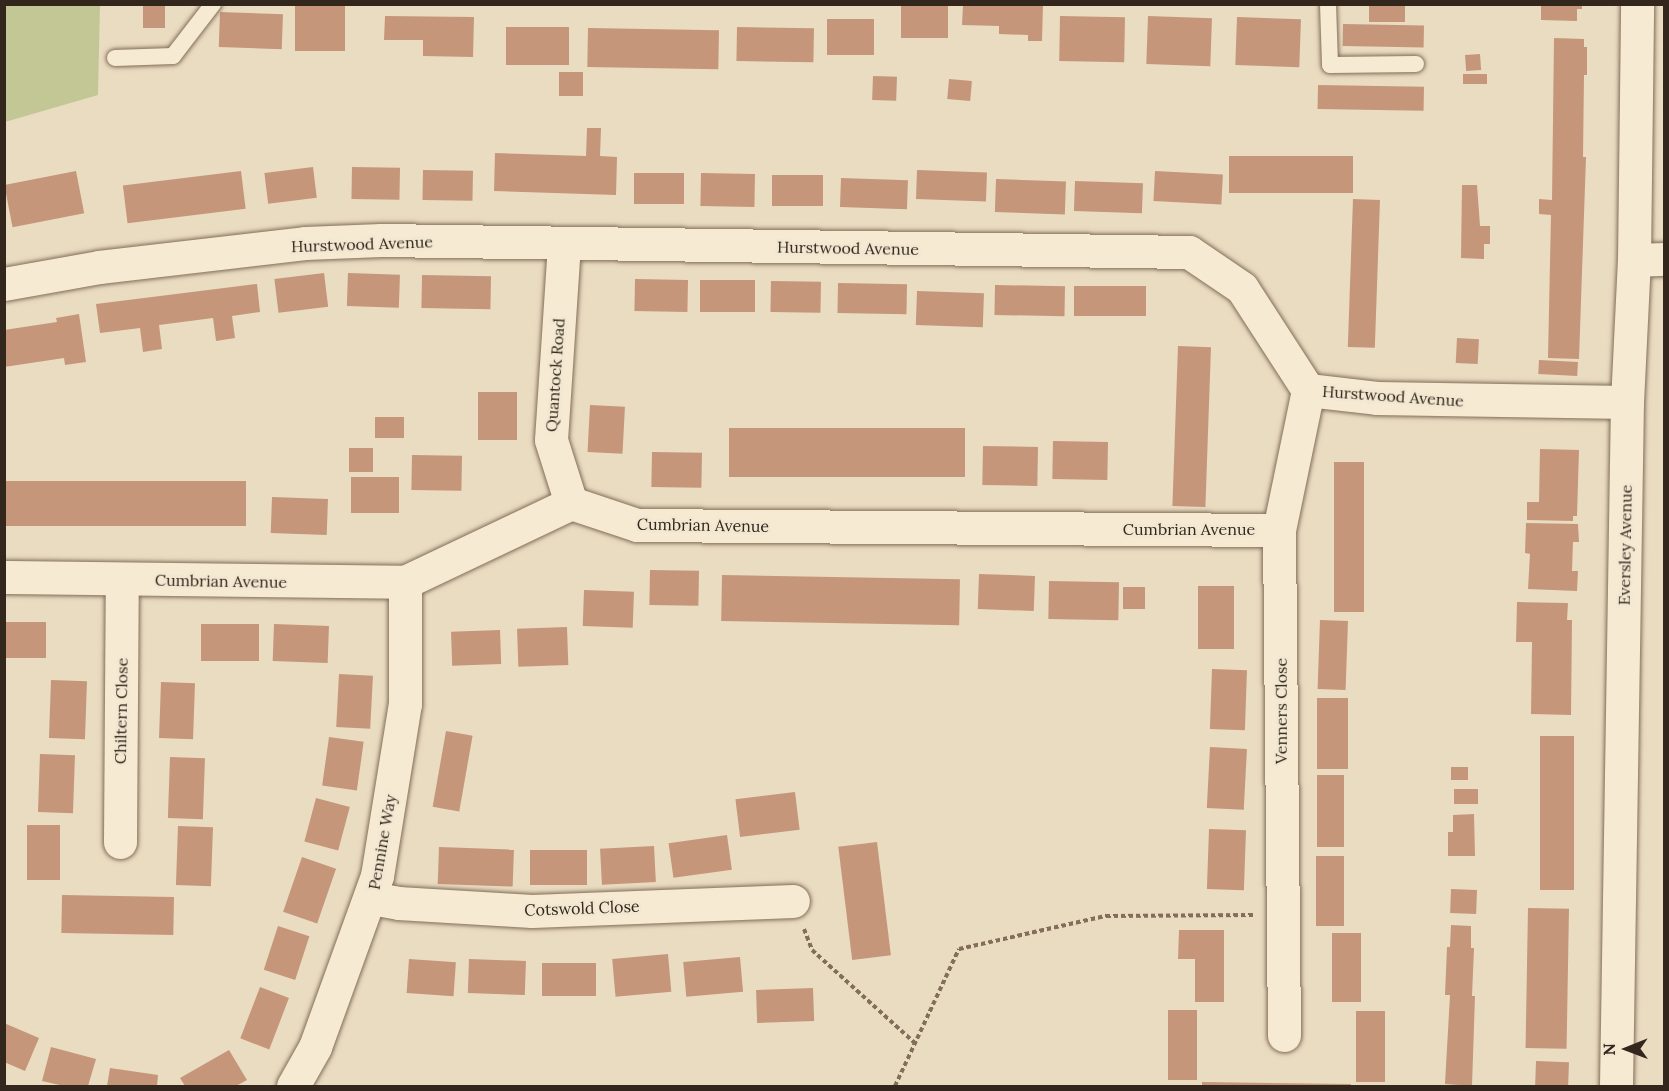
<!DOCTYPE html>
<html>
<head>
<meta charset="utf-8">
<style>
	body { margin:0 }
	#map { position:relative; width:1669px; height:1091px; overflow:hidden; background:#eadcc1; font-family:Lora,serif }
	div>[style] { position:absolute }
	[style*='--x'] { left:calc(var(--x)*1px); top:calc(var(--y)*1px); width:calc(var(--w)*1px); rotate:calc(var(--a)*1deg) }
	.green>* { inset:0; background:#c3c796 }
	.building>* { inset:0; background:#c5967a; transform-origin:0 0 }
	.path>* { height:4px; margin-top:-2px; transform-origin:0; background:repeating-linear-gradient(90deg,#826e5a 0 4.5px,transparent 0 7.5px) }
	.roads { filter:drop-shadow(0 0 2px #826e5a) drop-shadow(0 0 2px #826e5a) }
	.service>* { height:16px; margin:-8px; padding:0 8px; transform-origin:8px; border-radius:8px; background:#f6ead3 }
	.minor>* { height:33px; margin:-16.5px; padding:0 16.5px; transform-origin:16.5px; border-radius:16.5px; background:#f6ead3 }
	span { translate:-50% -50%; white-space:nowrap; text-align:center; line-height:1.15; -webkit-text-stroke:5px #f2e7d0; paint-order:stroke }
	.street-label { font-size:16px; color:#33271d }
	.frame { position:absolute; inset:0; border:6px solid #33271d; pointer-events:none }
	.north { position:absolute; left:1597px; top:1019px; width:60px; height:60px; -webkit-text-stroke:4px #f2e7d0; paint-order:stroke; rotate:269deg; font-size:16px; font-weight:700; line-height:24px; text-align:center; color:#33271d }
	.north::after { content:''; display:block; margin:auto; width:21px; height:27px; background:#33271d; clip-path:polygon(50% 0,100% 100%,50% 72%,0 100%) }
</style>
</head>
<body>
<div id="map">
	<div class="green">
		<i style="clip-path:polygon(5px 4px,100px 5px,98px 95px,5px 122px)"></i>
	</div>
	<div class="building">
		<i style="left:143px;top:4px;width:22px;height:24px"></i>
		<i style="left:295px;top:4px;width:50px;height:47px"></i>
		<i style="left:901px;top:4px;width:47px;height:34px"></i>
		<i style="left:1369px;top:4px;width:36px;height:18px"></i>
		<i style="clip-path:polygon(1541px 4px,1582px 4px,1582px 9px,1577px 9px,1577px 21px,1541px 20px)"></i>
		<i style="clip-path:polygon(963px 5px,1043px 5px,1042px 41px,1028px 41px,1028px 35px,999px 34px,999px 26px,962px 25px)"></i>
		<i style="left:220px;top:12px;width:63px;height:35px;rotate:2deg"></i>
		<i style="clip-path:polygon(385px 16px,474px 17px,473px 57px,423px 56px,423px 40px,384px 40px)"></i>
		<i style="left:1060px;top:16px;width:65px;height:45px;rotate:1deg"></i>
		<i style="left:1148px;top:16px;width:64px;height:48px;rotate:2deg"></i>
		<i style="left:1237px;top:17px;width:64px;height:48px;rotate:2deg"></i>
		<i style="left:827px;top:19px;width:47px;height:36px"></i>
		<i style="left:1343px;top:24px;width:81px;height:22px;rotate:1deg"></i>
		<i style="left:506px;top:27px;width:63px;height:38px"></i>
		<i style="left:737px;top:27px;width:77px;height:34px;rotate:1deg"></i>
		<i style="left:588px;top:28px;width:131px;height:39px;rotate:1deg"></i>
		<i style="clip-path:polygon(1554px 38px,1584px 39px,1584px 47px,1587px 47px,1587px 75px,1584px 75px,1583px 157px,1586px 157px,1579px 359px,1548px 358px,1551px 215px,1539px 214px,1539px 199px,1552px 200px)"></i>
		<i style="left:1480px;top:54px;width:16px;height:15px;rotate:86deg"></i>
		<i style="left:559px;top:72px;width:24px;height:24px"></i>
		<i style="left:1463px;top:74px;width:24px;height:10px"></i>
		<i style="left:873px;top:76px;width:24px;height:24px;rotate:2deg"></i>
		<i style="left:949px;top:79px;width:23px;height:20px;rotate:5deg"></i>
		<i style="left:1318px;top:85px;width:106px;height:24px;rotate:1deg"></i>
		<i style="clip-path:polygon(587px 128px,601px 128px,600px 156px,617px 157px,616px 195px,494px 191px,495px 153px,586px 156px)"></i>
		<i style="left:1229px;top:156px;width:124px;height:37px"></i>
		<i style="left:313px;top:167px;width:31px;height:49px;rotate:83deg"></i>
		<i style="left:352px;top:167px;width:48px;height:32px;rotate:1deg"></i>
		<i style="left:423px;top:170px;width:50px;height:30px;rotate:1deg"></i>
		<i style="left:917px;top:170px;width:70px;height:29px;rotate:2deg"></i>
		<i style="left:76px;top:171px;width:43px;height:73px;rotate:79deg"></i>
		<i style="left:241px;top:171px;width:38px;height:119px;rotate:83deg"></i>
		<i style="left:1155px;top:171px;width:68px;height:30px;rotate:3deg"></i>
		<i style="left:634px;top:173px;width:50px;height:31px"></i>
		<i style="left:701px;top:173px;width:54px;height:33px;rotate:1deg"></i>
		<i style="left:772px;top:175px;width:51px;height:31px"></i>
		<i style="left:841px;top:178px;width:67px;height:29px;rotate:2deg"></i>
		<i style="left:996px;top:179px;width:70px;height:33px;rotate:2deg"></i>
		<i style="left:1075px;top:181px;width:68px;height:30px;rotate:2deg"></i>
		<i style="clip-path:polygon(1462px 185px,1477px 185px,1480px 226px,1490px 226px,1490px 244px,1484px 244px,1484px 259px,1461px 258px)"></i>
		<i style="left:1353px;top:199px;width:27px;height:148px;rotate:2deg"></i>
		<i style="left:324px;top:273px;width:34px;height:50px;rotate:83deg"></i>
		<i style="left:348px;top:273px;width:52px;height:33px;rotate:2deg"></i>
		<i style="left:422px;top:275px;width:69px;height:33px;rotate:1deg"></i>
		<i style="left:635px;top:279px;width:53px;height:32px;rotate:1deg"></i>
		<i style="left:700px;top:280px;width:55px;height:32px"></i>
		<i style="left:771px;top:281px;width:50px;height:31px;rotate:1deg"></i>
		<i style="left:838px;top:283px;width:69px;height:30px;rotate:1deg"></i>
		<i style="clip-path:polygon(257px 284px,260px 312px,232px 316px,235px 338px,216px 341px,213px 318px,159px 325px,162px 349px,143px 352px,140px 328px,100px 333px,96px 304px)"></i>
		<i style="left:995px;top:285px;width:70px;height:30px;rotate:1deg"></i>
		<i style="left:1074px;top:286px;width:72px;height:30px"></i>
		<i style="left:917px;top:291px;width:67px;height:34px;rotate:2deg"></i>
		<i style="clip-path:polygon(79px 314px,86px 362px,65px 365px,64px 358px,4px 367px,4px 330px,57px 322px,56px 318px)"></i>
		<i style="left:1457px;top:338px;width:22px;height:25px;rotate:3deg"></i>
		<i style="left:1178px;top:346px;width:33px;height:160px;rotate:2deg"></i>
		<i style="left:1539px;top:360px;width:39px;height:14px;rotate:3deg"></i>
		<i style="left:478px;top:392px;width:39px;height:48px"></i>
		<i style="left:590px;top:405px;width:35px;height:47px;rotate:3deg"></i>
		<i style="left:375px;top:417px;width:29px;height:21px"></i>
		<i style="left:729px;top:428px;width:236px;height:49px"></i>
		<i style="left:1053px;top:441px;width:55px;height:38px;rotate:1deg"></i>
		<i style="left:983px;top:446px;width:55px;height:39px;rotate:1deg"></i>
		<i style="left:349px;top:448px;width:24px;height:24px"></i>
		<i style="clip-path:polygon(1540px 449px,1579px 450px,1577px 516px,1573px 516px,1573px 521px,1527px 520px,1527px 502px,1539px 502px)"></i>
		<i style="left:652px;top:452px;width:50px;height:35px;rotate:1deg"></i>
		<i style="left:412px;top:455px;width:50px;height:35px;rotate:1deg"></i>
		<i style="left:1334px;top:462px;width:30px;height:150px"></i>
		<i style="left:351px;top:477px;width:48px;height:36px"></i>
		<i style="left:4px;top:481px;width:242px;height:45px"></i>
		<i style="left:272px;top:497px;width:56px;height:36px;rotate:2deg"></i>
		<i style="clip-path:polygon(1526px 523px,1578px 524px,1579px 542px,1573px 542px,1572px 571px,1578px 571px,1577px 591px,1528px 589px,1530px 554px,1525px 553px)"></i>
		<i style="left:650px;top:570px;width:49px;height:35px;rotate:1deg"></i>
		<i style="left:979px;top:574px;width:56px;height:35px;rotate:2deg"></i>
		<i style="left:722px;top:575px;width:238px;height:46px;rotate:1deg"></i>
		<i style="left:1049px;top:581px;width:70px;height:38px;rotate:1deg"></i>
		<i style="left:1198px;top:586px;width:36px;height:63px"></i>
		<i style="left:1123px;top:587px;width:22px;height:22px"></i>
		<i style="left:584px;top:590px;width:50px;height:36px;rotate:2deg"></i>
		<i style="clip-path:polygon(1517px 602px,1568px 603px,1567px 620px,1572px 620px,1571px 715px,1531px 714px,1532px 642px,1516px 642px)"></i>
		<i style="left:1320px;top:620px;width:28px;height:69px;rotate:2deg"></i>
		<i style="left:4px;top:622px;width:42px;height:36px"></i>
		<i style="left:201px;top:624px;width:58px;height:37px"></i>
		<i style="left:274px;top:624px;width:55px;height:37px;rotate:2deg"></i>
		<i style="left:567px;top:627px;width:38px;height:50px;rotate:88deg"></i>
		<i style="left:500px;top:630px;width:34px;height:49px;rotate:88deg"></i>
		<i style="left:1212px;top:669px;width:35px;height:60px;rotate:2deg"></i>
		<i style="left:339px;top:674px;width:34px;height:53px;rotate:3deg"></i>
		<i style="left:51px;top:680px;width:36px;height:58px;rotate:2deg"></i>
		<i style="left:161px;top:682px;width:34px;height:56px;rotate:2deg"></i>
		<i style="left:1317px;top:698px;width:31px;height:71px"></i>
		<i style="left:446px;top:731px;width:27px;height:77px;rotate:10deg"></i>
		<i style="left:1540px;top:736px;width:34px;height:154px"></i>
		<i style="left:329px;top:737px;width:35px;height:49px;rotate:8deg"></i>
		<i style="left:1210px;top:747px;width:37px;height:61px;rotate:3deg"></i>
		<i style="left:40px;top:754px;width:35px;height:58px;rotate:2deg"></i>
		<i style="left:170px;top:757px;width:35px;height:61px;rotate:2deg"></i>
		<i style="left:1451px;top:767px;width:17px;height:13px"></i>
		<i style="left:1317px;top:775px;width:27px;height:72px"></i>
		<i style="left:1478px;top:789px;width:15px;height:24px;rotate:90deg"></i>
		<i style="left:795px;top:792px;width:38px;height:60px;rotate:83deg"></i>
		<i style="left:316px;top:798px;width:35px;height:45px;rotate:15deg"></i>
		<i style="clip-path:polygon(1474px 814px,1475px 856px,1448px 856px,1448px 832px,1453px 832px,1453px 815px)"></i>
		<i style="left:27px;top:825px;width:33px;height:55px"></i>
		<i style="left:178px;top:826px;width:35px;height:59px;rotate:2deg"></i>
		<i style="left:1209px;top:829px;width:37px;height:60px;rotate:2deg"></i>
		<i style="left:727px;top:835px;width:35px;height:59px;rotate:82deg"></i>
		<i style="left:877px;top:842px;width:114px;height:39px;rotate:83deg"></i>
		<i style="left:654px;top:846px;width:36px;height:54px;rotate:87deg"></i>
		<i style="left:439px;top:847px;width:75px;height:37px;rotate:2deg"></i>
		<i style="left:530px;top:850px;width:57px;height:35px"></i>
		<i style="left:1316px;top:856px;width:28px;height:70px"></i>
		<i style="left:302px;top:857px;width:36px;height:58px;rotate:19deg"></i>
		<i style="left:1451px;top:889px;width:26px;height:24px;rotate:2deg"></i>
		<i style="left:62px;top:895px;width:112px;height:38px;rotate:1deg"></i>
		<i style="left:1528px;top:908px;width:41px;height:140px;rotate:1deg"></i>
		<i style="clip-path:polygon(1451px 925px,1471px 926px,1471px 948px,1474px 948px,1472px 996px,1475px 996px,1472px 1086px,1445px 1084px,1450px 995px,1445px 995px,1447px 947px,1450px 947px)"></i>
		<i style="left:278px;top:926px;width:33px;height:46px;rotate:18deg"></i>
		<i style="clip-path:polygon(1179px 930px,1224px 930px,1224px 1002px,1195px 1002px,1195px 959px,1178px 959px)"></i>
		<i style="left:1332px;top:933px;width:29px;height:69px"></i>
		<i style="left:668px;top:954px;width:38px;height:56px;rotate:85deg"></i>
		<i style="left:740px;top:957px;width:35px;height:57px;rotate:85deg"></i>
		<i style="left:409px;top:959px;width:47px;height:34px;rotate:4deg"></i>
		<i style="left:469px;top:959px;width:57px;height:34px;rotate:2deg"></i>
		<i style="left:596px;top:963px;width:33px;height:54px;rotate:90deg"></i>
		<i style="left:260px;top:987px;width:31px;height:55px;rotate:21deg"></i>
		<i style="left:813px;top:988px;width:33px;height:57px;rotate:88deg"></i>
		<i style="left:1168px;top:1010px;width:29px;height:70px"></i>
		<i style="left:1356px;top:1011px;width:29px;height:71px"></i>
		<i style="clip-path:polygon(4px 1023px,39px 1038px,25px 1071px,4px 1062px)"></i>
		<i style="clip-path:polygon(51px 1047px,96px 1059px,88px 1086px,64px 1086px,42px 1081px)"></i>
		<i style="clip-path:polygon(229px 1050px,247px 1080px,236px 1086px,185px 1086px,180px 1078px)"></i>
		<i style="left:1536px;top:1061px;width:33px;height:25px;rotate:2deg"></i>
		<i style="clip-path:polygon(110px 1068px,158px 1075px,157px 1086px,107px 1086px)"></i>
		<i style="clip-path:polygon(1202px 1082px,1351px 1084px,1351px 1086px,1202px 1086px)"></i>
	</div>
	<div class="path">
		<i style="--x:804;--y:929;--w:22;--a:69"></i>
		<i style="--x:812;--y:950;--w:139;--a:42.1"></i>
		<i style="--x:895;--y:1086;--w:151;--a:-65"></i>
		<i style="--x:959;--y:949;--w:151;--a:-12.7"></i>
		<i style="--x:1106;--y:916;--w:147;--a:-0.4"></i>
	</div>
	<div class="roads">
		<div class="service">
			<i style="--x:1328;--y:4;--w:61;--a:88.1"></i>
			<i style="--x:1330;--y:65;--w:86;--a:-0.7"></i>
			<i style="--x:115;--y:58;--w:58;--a:-2"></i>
			<i style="--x:173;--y:56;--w:66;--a:-52.4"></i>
		</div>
		<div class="minor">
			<i style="--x:564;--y:244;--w:196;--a:93.8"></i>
			<i style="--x:551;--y:440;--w:66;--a:72.4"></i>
			<i style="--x:1634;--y:260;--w:30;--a:-2"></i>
			<i style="--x:4;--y:284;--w:97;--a:-10.1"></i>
			<i style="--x:99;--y:267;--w:207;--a:-6.6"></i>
			<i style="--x:305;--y:243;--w:76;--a:-2.3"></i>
			<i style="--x:381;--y:240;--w:808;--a:0.85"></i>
			<i style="--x:1189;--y:252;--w:64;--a:34.2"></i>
			<i style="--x:1242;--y:288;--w:121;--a:57.1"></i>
			<i style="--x:1308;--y:390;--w:69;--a:6.6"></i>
			<i style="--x:1377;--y:398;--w:250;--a:0.9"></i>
			<i style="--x:4;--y:577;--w:401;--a:0.7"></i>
			<i style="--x:405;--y:582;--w:184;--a:-25.4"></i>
			<i style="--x:571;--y:503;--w:70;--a:18.4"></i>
			<i style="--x:637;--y:525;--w:642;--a:0.45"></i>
			<i style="--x:120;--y:842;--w:263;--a:-89.6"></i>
			<i style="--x:371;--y:898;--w:27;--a:10"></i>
			<i style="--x:398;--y:903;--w:134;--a:3.4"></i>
			<i style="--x:532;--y:911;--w:261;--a:-2.2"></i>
			<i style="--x:1284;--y:1035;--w:505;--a:-90.57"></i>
			<i style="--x:1279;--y:530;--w:143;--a:-78.3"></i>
			<i style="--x:293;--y:1086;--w:45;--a:-60.6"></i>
			<i style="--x:315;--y:1047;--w:182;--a:-70.1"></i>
			<i style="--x:377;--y:876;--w:174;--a:-80.8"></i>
			<i style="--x:405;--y:704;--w:122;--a:-90"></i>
			<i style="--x:1616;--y:1086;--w:684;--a:-89.08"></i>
			<i style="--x:1627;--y:402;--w:142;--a:-87.2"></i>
			<i style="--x:1634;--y:260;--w:256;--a:-89.3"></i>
		</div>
	</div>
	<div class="street-label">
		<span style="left:362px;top:244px;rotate:-2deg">Hurstwood Avenue</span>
		<span style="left:848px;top:248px;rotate:1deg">Hurstwood Avenue</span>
		<span style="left:555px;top:375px;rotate:-86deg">Quantock Road</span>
		<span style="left:1393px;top:396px;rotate:4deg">Hurstwood Avenue</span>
		<span style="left:703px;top:525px;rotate:1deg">Cumbrian Avenue</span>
		<span style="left:1189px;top:529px">Cumbrian Avenue</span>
		<span style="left:1625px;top:545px;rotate:-89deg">Eversley Avenue</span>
		<span style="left:221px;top:581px;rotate:1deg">Cumbrian Avenue</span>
		<span style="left:121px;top:711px;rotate:-89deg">Chiltern Close</span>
		<span style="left:1281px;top:711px;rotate:-90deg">Venners Close</span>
		<span style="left:382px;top:842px;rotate:-80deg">Pennine Way</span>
		<span style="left:582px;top:908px;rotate:-2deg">Cotswold Close</span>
	</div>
	<div class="frame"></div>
	<div class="north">N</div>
</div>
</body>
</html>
